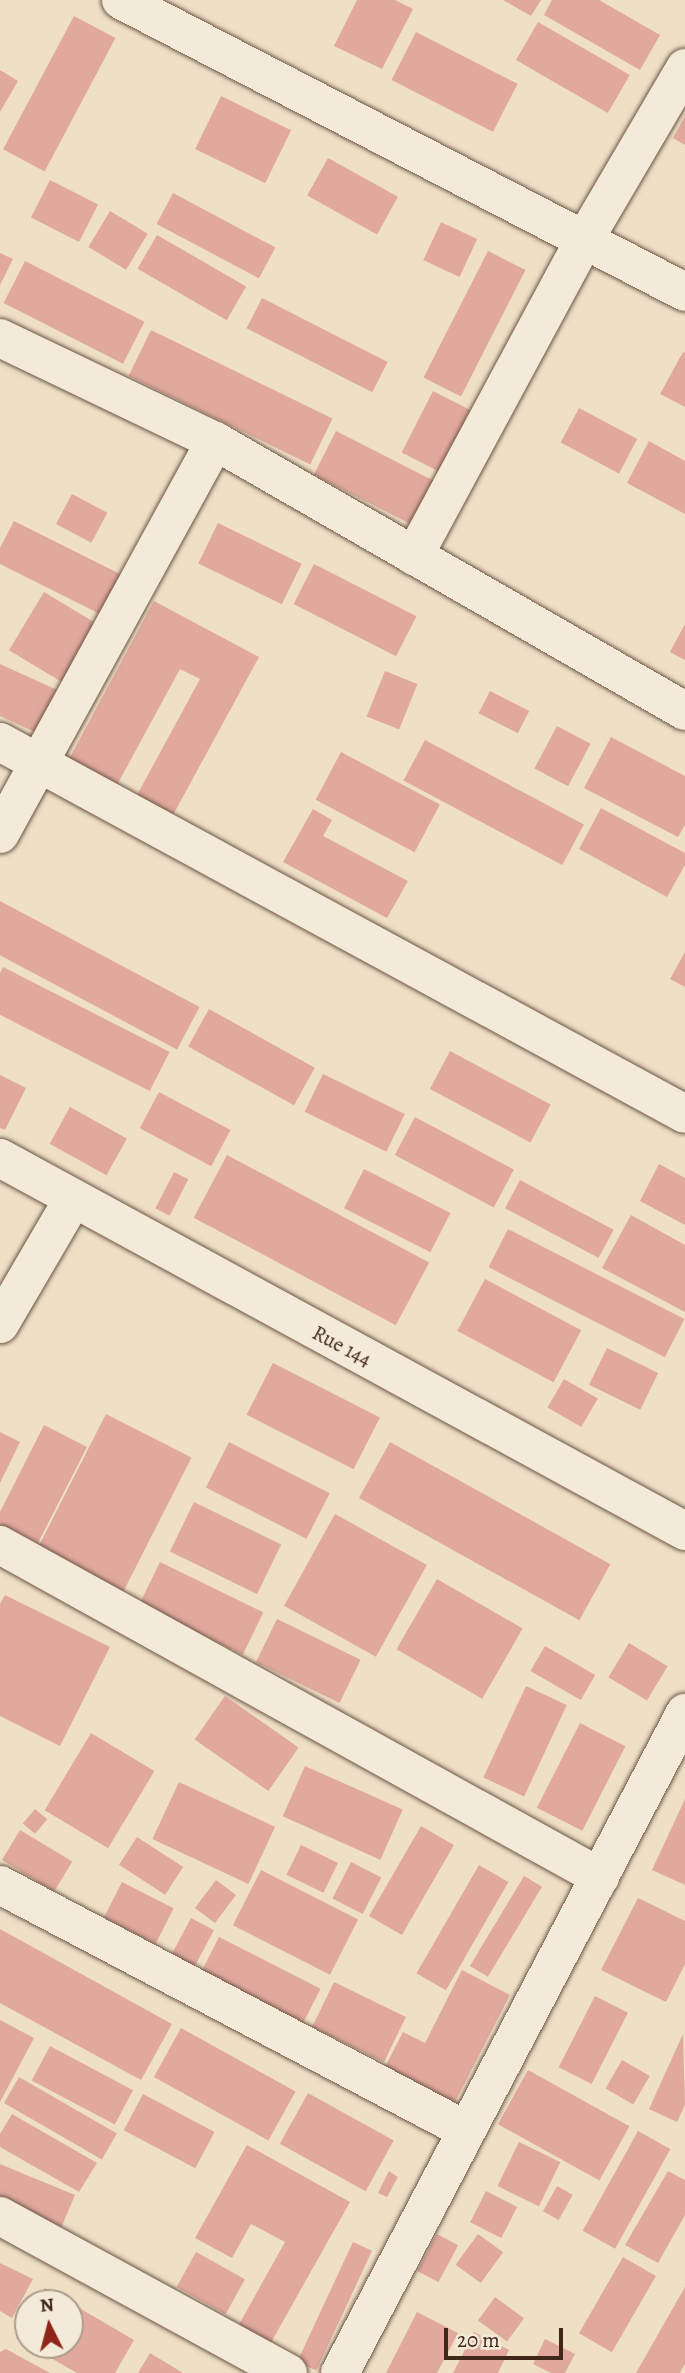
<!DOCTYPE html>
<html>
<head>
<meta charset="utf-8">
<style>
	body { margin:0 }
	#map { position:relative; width:685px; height:2373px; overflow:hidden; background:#eedfc5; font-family:Alegreya,serif }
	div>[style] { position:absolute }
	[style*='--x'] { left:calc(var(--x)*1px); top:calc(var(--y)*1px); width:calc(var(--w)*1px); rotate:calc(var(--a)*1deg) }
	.building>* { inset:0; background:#e1a99d; transform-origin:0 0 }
	.roads { filter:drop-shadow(0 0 2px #6c5445) drop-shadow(0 0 2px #6c5445) }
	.street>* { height:38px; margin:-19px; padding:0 19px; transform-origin:19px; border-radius:19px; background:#f4ead9 }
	span { translate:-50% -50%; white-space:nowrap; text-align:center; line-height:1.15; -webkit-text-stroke:6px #f4ead9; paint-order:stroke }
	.street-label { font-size:21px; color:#41261a }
	.north { position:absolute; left:14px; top:2289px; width:70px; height:70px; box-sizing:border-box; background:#f4ead9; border:2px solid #ac9c8d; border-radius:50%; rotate:354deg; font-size:19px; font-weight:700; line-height:28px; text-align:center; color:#41261a }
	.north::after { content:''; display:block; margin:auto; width:24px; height:32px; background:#8f2418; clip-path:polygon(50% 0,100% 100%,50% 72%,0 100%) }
	.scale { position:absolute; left:444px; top:2328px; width:119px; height:32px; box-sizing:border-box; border:4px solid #41261a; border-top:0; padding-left:9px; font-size:21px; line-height:24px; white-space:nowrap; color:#41261a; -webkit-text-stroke:5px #f4ead9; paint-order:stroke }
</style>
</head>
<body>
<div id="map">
	<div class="building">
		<i style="clip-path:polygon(357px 0,395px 0,413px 9px,382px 69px,334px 46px)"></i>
		<i style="clip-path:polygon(503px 0,541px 0,531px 16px)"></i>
		<i style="clip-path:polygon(552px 0,599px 0,660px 35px,640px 70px,544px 15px)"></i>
		<i style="left:74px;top:16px;width:47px;height:151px;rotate:28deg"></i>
		<i style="left:538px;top:22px;width:106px;height:44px;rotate:30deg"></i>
		<i style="left:416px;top:32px;width:114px;height:54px;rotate:27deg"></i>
		<i style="clip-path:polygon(0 70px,18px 81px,0 112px)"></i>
		<i style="left:221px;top:96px;width:78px;height:59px;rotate:26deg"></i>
		<i style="clip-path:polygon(685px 116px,685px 145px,673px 138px)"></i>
		<i style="left:328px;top:158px;width:80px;height:43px;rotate:29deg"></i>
		<i style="left:50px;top:180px;width:54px;height:42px;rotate:27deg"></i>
		<i style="left:173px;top:193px;width:116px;height:35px;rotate:28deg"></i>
		<i style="left:110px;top:211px;width:44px;height:42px;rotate:31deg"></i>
		<i style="left:441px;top:222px;width:40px;height:42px;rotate:25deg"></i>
		<i style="left:157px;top:235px;width:103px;height:39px;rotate:30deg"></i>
		<i style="left:488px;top:251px;width:42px;height:142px;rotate:27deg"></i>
		<i style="clip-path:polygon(0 253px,13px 259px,0 285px)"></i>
		<i style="left:25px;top:261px;width:134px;height:47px;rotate:27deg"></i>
		<i style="left:262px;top:298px;width:141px;height:34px;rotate:27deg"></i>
		<i style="left:151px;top:330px;width:202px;height:51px;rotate:26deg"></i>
		<i style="clip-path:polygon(683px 352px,685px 353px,685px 407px,660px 394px)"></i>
		<i style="left:433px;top:391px;width:44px;height:69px;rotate:27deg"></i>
		<i style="left:579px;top:408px;width:66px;height:39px;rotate:28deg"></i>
		<i style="left:336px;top:431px;width:119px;height:49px;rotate:27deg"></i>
		<i style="clip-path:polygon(649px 441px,685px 461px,685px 514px,627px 483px)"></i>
		<i style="left:72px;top:494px;width:40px;height:34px;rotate:28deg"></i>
		<i style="clip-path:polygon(14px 521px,124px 576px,104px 616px,0 564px,0 548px)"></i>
		<i style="left:218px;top:523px;width:93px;height:45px;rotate:26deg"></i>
		<i style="left:314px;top:564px;width:115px;height:45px;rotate:27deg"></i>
		<i style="left:44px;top:592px;width:65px;height:68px;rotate:31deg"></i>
		<i style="clip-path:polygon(154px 601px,259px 657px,173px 815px,137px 795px,200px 679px,180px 669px,117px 785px,69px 759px)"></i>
		<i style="clip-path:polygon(685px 624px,685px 660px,670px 652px)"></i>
		<i style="clip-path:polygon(0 664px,57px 690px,37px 733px,0 716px)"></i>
		<i style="left:385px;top:671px;width:35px;height:49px;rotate:22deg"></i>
		<i style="left:490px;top:691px;width:44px;height:25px;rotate:27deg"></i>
		<i style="left:557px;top:726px;width:38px;height:48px;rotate:28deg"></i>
		<i style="clip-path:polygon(611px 737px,685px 776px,685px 825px,678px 837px,584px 788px)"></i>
		<i style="left:425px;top:740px;width:180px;height:46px;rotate:28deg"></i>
		<i style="left:341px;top:752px;width:112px;height:54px;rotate:28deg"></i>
		<i style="clip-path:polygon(601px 808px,685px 853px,685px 865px,667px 897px,579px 849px)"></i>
		<i style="clip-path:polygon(313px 809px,332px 820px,323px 836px,408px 881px,387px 918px,283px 862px)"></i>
		<i style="left:0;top:901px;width:226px;height:48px;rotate:28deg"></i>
		<i style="clip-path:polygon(685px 952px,685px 987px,670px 979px)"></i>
		<i style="left:3px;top:967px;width:187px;height:44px;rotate:27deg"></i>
		<i style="left:209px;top:1009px;width:121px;height:43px;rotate:29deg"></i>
		<i style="left:450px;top:1051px;width:114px;height:43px;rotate:28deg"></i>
		<i style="left:323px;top:1074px;width:91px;height:42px;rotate:26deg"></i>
		<i style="clip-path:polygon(0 1075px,26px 1088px,5px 1130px,0 1128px)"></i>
		<i style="left:159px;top:1092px;width:81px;height:41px;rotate:28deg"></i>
		<i style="left:70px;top:1107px;width:65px;height:42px;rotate:29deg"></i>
		<i style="left:415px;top:1117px;width:112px;height:43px;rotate:28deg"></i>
		<i style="left:227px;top:1155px;width:229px;height:71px;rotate:28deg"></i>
		<i style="clip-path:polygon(659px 1164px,685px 1178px,685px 1225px,640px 1201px)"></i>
		<i style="left:364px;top:1169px;width:97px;height:44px;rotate:27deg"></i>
		<i style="left:174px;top:1172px;width:16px;height:41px;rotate:27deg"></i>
		<i style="left:520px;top:1180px;width:106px;height:32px;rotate:28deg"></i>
		<i style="clip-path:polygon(631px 1215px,685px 1245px,685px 1312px,602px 1268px)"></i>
		<i style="left:508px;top:1229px;width:198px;height:43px;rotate:27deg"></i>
		<i style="left:485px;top:1279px;width:109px;height:59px;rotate:28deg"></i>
		<i style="left:607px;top:1348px;width:57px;height:41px;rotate:26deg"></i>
		<i style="left:273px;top:1363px;width:120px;height:58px;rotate:27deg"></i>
		<i style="left:564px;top:1379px;width:39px;height:33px;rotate:30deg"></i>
		<i style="left:106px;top:1414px;width:96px;height:153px;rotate:27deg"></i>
		<i style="clip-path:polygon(44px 1425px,87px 1447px,38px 1543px,0 1524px,0 1512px)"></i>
		<i style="clip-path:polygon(0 1432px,20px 1442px,0 1483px)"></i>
		<i style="left:229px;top:1442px;width:113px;height:51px;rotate:27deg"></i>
		<i style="left:390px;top:1442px;width:252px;height:64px;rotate:29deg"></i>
		<i style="left:194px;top:1502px;width:97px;height:55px;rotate:26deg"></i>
		<i style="left:335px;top:1514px;width:105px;height:105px;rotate:29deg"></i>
		<i style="left:160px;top:1562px;width:115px;height:47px;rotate:26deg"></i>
		<i style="left:437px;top:1579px;width:99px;height:81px;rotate:30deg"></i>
		<i style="clip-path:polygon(5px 1595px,110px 1647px,60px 1746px,0 1716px,0 1604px)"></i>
		<i style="left:277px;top:1619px;width:93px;height:48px;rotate:26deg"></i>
		<i style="left:629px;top:1643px;width:45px;height:40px;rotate:31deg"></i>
		<i style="left:545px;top:1646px;width:58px;height:29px;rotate:30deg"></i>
		<i style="left:526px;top:1686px;width:45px;height:101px;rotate:25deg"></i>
		<i style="left:225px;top:1696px;width:90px;height:53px;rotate:35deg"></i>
		<i style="left:580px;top:1723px;width:51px;height:95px;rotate:27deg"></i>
		<i style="left:91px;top:1733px;width:74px;height:90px;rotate:31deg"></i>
		<i style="left:305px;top:1766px;width:107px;height:55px;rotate:24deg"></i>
		<i style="left:179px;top:1782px;width:106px;height:63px;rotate:25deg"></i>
		<i style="clip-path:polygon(685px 1799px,685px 1885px,652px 1870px)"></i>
		<i style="left:35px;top:1809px;width:16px;height:19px;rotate:40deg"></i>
		<i style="left:421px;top:1826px;width:38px;height:104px;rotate:30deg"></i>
		<i style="left:20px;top:1830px;width:61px;height:35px;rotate:31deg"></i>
		<i style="left:137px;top:1837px;width:55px;height:33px;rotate:33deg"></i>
		<i style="left:301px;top:1845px;width:41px;height:33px;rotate:26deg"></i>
		<i style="left:351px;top:1862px;width:34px;height:41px;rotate:27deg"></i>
		<i style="left:479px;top:1865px;width:34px;height:125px;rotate:30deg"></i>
		<i style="left:261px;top:1870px;width:109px;height:62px;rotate:27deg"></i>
		<i style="left:524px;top:1876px;width:21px;height:105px;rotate:31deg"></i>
		<i style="left:216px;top:1880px;width:25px;height:35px;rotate:37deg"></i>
		<i style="left:122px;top:1882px;width:58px;height:40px;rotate:27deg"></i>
		<i style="clip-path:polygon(638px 1898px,685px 1921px,685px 1964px,666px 2002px,601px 1970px)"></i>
		<i style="left:191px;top:1918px;width:26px;height:44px;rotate:28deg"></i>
		<i style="clip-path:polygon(0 1929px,172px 2024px,141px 2080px,0 2003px)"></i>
		<i style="left:219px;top:1937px;width:114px;height:42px;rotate:27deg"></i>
		<i style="clip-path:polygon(462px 1970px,510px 1995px,454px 2104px,384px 2069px,403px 2032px,425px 2043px)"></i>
		<i style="left:334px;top:1982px;width:80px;height:50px;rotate:26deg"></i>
		<i style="left:595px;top:1996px;width:37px;height:80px;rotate:27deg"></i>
		<i style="clip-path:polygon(0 2020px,34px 2038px,0 2102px)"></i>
		<i style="left:181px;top:2028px;width:131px;height:56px;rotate:29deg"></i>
		<i style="clip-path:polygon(683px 2034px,685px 2105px,677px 2122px,649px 2109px)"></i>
		<i style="left:50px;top:2046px;width:94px;height:39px;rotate:28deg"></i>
		<i style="left:622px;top:2060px;width:32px;height:33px;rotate:30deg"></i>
		<i style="left:528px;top:2070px;width:116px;height:62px;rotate:29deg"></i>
		<i style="left:19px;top:2077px;width:113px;height:30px;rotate:30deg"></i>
		<i style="left:308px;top:2093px;width:98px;height:58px;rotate:29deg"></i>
		<i style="left:143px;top:2094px;width:81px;height:41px;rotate:28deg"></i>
		<i style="clip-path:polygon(12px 2114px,97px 2163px,79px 2192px,0 2147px,0 2134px)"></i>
		<i style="left:638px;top:2131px;width:37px;height:114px;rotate:29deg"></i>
		<i style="left:519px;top:2142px;width:46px;height:49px;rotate:26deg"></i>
		<i style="clip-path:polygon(247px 2145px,350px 2202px,264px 2355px,232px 2337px,285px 2242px,251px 2224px,232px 2258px,195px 2238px)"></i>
		<i style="clip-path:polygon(0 2164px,75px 2195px,58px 2235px,0 2210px)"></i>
		<i style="clip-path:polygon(389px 2171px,398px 2177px,387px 2197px,378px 2193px)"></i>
		<i style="clip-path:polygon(668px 2171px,685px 2180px,685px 2215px,658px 2263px,625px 2245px)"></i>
		<i style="left:557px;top:2186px;width:18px;height:29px;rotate:29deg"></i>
		<i style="left:486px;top:2191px;width:35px;height:35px;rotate:27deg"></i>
		<i style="left:437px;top:2234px;width:24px;height:42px;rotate:28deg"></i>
		<i style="left:478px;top:2234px;width:31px;height:38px;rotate:36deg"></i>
		<i style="left:353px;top:2242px;width:21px;height:132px;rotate:25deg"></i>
		<i style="left:196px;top:2252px;width:56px;height:40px;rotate:29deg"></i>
		<i style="left:623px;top:2257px;width:38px;height:88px;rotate:30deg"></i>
		<i style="clip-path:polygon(0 2263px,33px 2279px,12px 2318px,0 2311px)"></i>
		<i style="clip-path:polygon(685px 2287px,685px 2364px,680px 2373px,636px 2373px)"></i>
		<i style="clip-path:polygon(45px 2288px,134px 2340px,115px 2373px,77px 2373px,28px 2345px,70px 2345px,70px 2303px,36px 2303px)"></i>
		<i style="left:495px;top:2297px;width:36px;height:29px;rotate:36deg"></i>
		<i style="clip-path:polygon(417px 2312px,458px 2333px,437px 2373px,386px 2373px)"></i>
		<i style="clip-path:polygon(28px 2317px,28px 2345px,16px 2338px)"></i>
		<i style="clip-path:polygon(474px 2332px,509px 2350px,498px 2373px,453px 2373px)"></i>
		<i style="clip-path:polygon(545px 2339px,575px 2354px,565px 2373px,551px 2373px,533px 2364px)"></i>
		<i style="clip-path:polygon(6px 2349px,50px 2373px,0 2373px,0 2352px)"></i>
		<i style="clip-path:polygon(150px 2353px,183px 2373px,138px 2373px)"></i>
	</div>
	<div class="roads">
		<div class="street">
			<i style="--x:121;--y:0;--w:635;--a:27.37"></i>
			<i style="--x:0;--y:338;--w:238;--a:25.6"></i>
			<i style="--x:215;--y:441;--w:542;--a:29.88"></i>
			<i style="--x:414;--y:556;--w:362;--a:-61.7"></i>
			<i style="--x:586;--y:237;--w:196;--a:-59.6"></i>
			<i style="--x:0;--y:742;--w:779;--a:28.5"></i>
			<i style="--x:0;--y:834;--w:448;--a:-61.3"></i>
			<i style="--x:0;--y:1158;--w:780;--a:28.57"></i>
			<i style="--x:0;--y:1324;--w:143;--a:-59.7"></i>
			<i style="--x:0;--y:1545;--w:686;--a:28.96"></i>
			<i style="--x:0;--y:1885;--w:524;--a:27.74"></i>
			<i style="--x:0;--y:2216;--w:328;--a:28.6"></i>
			<i style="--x:340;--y:2373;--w:745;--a:-62.4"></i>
		</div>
	</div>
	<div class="street-label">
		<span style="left:342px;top:1346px;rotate:28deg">Rue 144</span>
	</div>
	<div class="north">N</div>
	<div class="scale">20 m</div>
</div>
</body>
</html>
